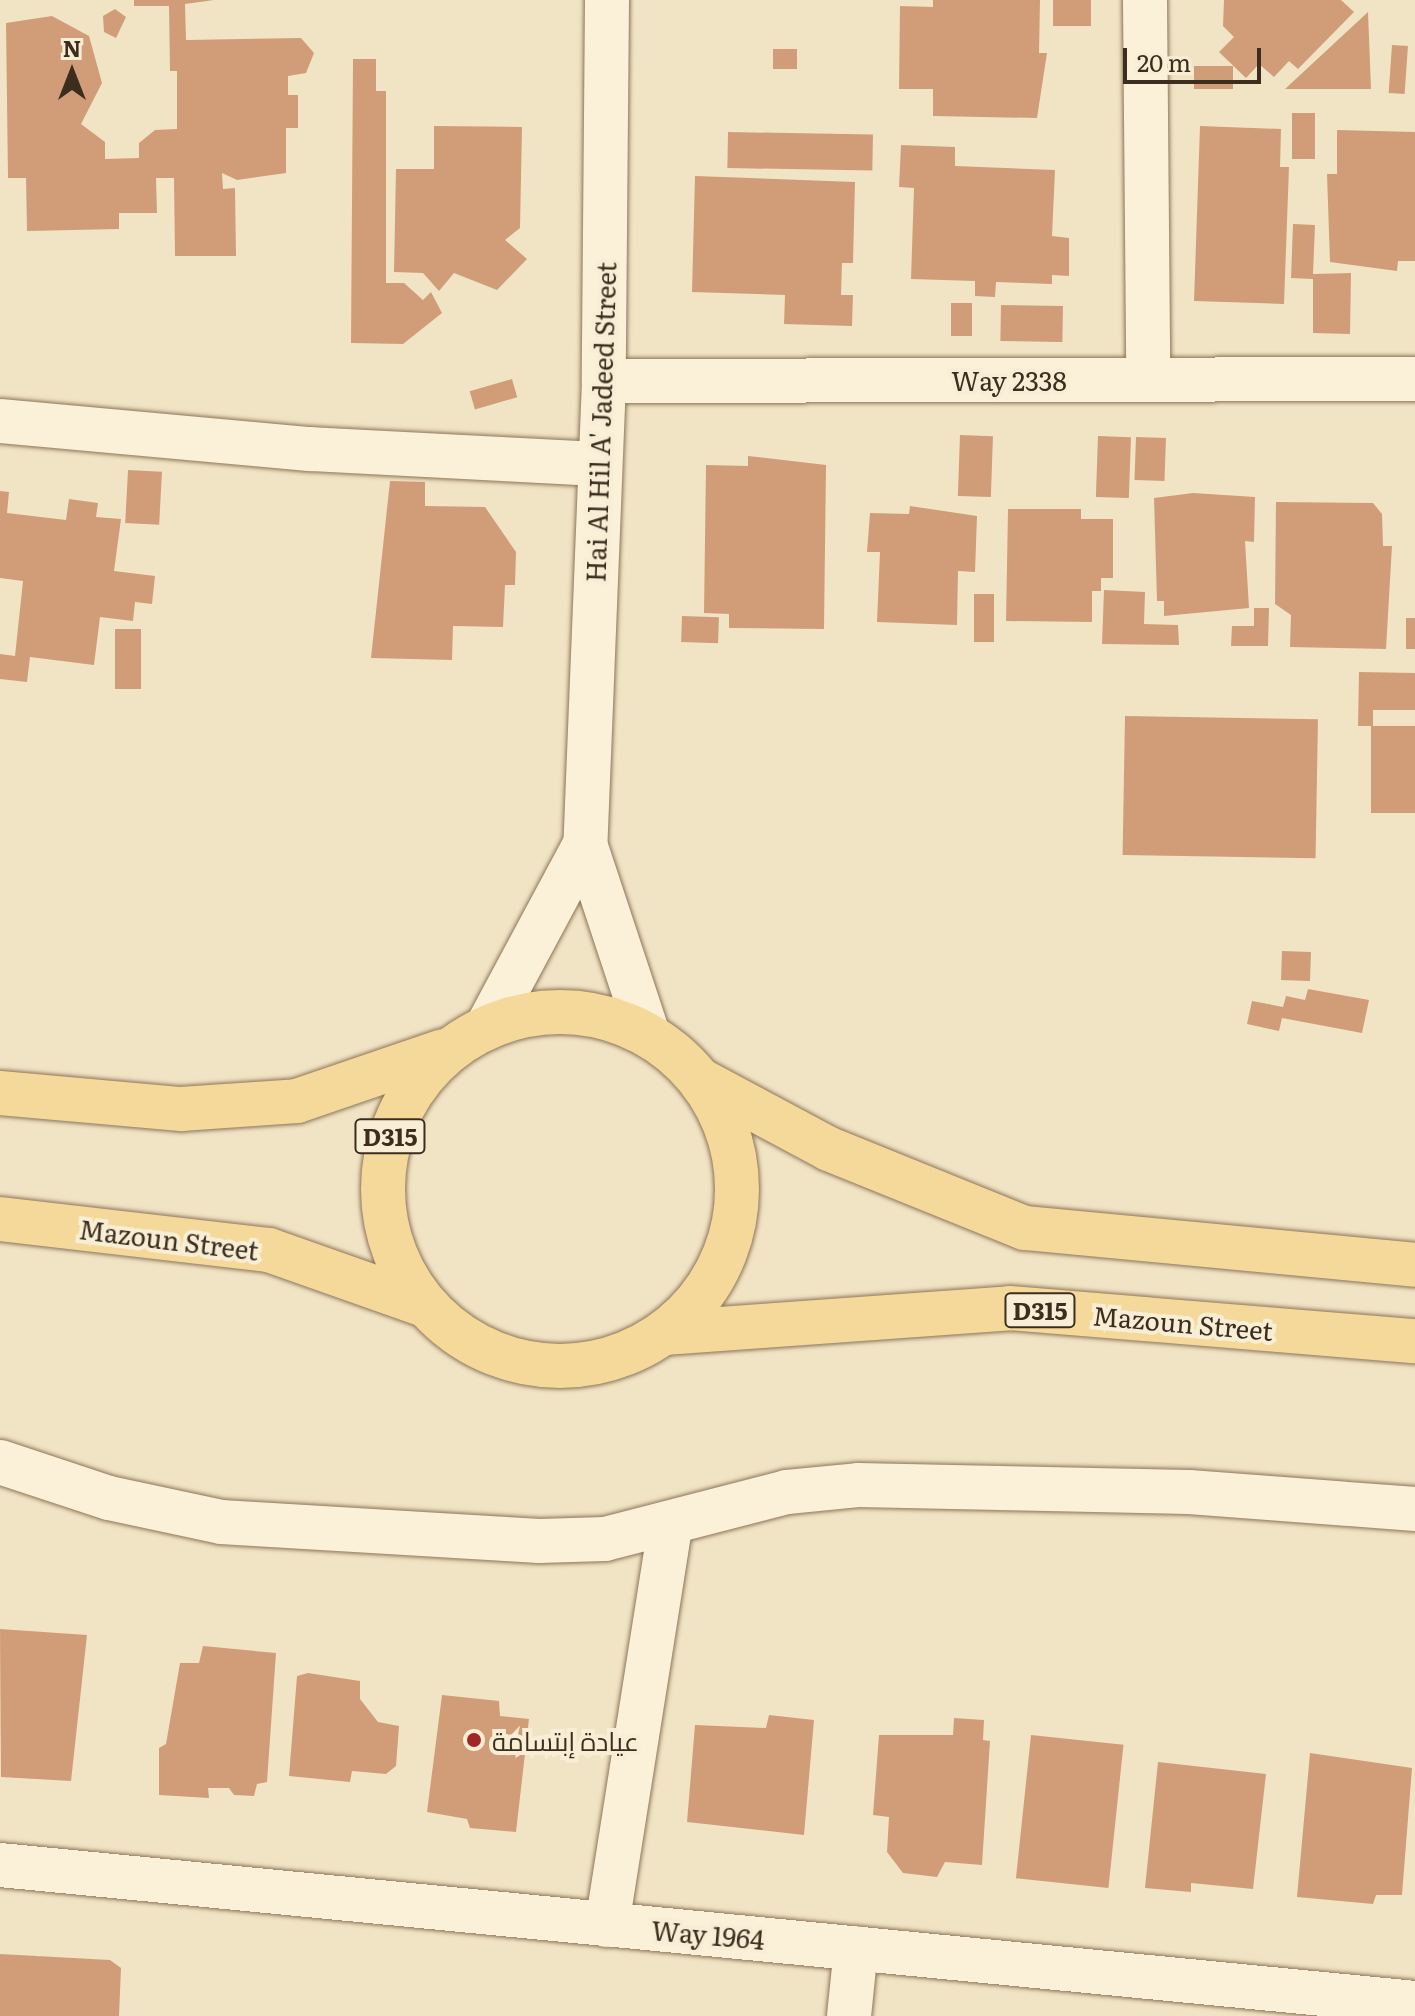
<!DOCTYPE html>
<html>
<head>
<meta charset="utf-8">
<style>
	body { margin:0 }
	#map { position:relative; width:1415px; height:2016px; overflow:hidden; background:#f1e4c4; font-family:Literata,Cairo,serif }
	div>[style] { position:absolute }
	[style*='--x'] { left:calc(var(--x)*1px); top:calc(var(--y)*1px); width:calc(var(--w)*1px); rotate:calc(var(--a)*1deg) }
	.building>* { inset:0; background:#d19d78; transform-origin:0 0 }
	.roads { filter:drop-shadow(0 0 2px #8d7559) drop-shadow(0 0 2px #8d7559) }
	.minor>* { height:44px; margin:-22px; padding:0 22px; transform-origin:22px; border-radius:22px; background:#fbf1d8 }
	.major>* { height:44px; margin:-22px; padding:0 22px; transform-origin:22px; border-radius:22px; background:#f5d99b }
	.major>.ring { margin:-22px; padding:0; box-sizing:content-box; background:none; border:44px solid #f5d99b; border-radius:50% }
	.dots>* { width:22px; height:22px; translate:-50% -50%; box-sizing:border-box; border:4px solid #f8eed5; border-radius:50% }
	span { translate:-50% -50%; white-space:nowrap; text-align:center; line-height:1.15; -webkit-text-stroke:8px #f8eed5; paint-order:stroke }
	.shield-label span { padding:2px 6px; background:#f8eed5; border:2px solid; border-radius:6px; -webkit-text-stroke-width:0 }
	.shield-label { font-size:24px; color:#3c2d1e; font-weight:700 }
	.street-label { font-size:26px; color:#3c2d1e }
	.poi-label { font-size:26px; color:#3c2d1e }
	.left { translate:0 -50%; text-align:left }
	.north { position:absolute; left:32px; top:32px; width:80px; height:80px; -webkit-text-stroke:6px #f8eed5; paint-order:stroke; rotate:0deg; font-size:22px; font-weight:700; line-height:32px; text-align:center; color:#3c2d1e }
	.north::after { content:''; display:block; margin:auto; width:28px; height:36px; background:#3c2d1e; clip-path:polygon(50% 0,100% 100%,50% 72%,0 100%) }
	.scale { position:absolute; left:1123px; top:48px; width:138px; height:36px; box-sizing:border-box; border:4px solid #3c2d1e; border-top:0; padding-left:10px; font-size:24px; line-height:28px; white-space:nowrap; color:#3c2d1e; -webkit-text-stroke:6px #f8eed5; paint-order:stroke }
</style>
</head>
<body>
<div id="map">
	<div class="building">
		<i style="clip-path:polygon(134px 0,214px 0,185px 4px,186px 40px,301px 38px,314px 53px,306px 73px,288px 76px,288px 95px,298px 95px,298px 128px,286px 128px,286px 173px,237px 180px,222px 173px,223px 189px,235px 188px,236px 256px,175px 256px,174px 178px,156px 178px,157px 213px,119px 213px,119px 229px,27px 231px,26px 178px,8px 178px,6px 23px,52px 16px,89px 36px,102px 83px,81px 124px,105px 142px,105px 159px,139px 158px,139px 143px,155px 130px,177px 129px,177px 71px,170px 71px,169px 6px,134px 6px)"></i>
		<i style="clip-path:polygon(933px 0,1040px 0,1039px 53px,1047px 53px,1037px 118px,933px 116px,933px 89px,899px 89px,900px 6px,933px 7px)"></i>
		<i style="left:1053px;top:0;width:38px;height:26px"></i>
		<i style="clip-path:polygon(1224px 0,1341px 0,1354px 12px,1298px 69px,1289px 61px,1274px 77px,1259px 64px,1246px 78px,1219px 52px,1234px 37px,1223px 26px)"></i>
		<i style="clip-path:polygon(115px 9px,126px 17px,116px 38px,104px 32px,103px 16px)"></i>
		<i style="clip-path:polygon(1368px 12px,1371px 89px,1285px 89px)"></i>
		<i style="left:1392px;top:45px;width:16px;height:48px;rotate:4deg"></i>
		<i style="left:773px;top:49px;width:24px;height:20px"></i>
		<i style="clip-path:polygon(353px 59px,376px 59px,376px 91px,386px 91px,386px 283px,404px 283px,423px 300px,431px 292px,442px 313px,403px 344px,351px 343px)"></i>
		<i style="left:1233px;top:66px;width:23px;height:39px;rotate:90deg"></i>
		<i style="left:1292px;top:113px;width:23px;height:46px"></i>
		<i style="clip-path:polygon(434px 126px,522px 127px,520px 228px,505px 240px,527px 259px,497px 290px,454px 273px,439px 291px,423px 273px,394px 272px,396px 169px,434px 169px)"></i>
		<i style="clip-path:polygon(1200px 126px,1281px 129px,1280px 167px,1289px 167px,1284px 304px,1194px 301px)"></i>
		<i style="clip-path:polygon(1337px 130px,1415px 132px,1415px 261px,1398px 261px,1397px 271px,1330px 262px,1327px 174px,1337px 174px)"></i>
		<i style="left:728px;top:132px;width:145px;height:36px;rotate:1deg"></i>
		<i style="clip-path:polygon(901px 145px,955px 147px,955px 166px,1055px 170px,1052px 236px,1069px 238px,1069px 276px,1052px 275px,1052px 284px,996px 282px,995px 297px,975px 296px,975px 281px,911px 279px,914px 188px,899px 187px)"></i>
		<i style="clip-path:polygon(695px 176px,855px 182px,853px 263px,842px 263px,841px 295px,853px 295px,852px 326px,784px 324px,785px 295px,692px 292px)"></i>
		<i style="clip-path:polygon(1293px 224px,1315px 225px,1313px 274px,1351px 273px,1350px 334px,1313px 333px,1313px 279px,1291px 278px)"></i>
		<i style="left:951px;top:303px;width:21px;height:33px"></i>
		<i style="left:1001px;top:305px;width:62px;height:36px;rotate:1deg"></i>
		<i style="left:512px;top:379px;width:19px;height:44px;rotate:74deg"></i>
		<i style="left:960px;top:435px;width:33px;height:61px;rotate:2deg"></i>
		<i style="left:1098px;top:436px;width:33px;height:61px;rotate:2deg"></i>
		<i style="left:1136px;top:437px;width:30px;height:43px;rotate:2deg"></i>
		<i style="clip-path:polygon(748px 456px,826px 465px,824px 629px,729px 628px,729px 614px,704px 613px,706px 465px,748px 466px)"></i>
		<i style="left:128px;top:470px;width:34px;height:53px;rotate:3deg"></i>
		<i style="clip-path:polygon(390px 481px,425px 482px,425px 506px,485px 507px,516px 552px,515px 585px,505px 585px,503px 627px,453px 626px,452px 660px,371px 658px)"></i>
		<i style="clip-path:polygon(0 491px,9px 492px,7px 513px,66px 520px,69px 499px,98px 503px,96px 517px,121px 519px,114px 571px,155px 576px,152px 604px,135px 602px,133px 621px,100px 617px,94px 665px,30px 657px,27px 682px,0 679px,0 654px,15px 656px,23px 581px,0 578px)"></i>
		<i style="clip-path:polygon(1193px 493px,1255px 497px,1254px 542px,1245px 541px,1249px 608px,1164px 616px,1164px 601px,1157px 601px,1154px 498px)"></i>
		<i style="clip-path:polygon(1276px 502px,1373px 503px,1382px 514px,1383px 546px,1392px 546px,1386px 649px,1290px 647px,1291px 615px,1275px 604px)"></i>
		<i style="clip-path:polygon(910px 506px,977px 516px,975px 572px,958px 571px,957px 625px,877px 622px,880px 552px,867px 552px,870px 513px,909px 514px)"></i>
		<i style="clip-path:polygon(1008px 509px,1081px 509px,1081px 519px,1113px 519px,1113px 578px,1101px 578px,1101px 591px,1092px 591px,1092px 622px,1006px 621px)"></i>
		<i style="clip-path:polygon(1104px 590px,1145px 592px,1144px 624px,1178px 625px,1179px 645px,1102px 644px)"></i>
		<i style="left:974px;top:594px;width:20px;height:48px"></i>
		<i style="clip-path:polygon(1254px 608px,1269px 608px,1268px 646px,1231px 646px,1232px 626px,1254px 626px)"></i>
		<i style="left:682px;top:616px;width:37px;height:26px;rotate:2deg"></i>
		<i style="left:1415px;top:618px;width:31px;height:9px;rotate:90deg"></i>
		<i style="left:115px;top:629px;width:26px;height:60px"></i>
		<i style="clip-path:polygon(1359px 672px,1415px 673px,1415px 710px,1373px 710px,1373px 726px,1358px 726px)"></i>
		<i style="left:1125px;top:716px;width:193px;height:139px;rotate:1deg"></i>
		<i style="left:1415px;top:726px;width:87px;height:44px;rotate:90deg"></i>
		<i style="left:1282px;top:951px;width:29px;height:29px;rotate:2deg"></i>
		<i style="clip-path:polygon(1308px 989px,1369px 1000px,1362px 1033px,1282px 1018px,1279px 1031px,1247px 1024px,1252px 1001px,1283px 1007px,1286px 996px,1305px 1000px)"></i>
		<i style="clip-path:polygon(0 1629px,87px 1635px,71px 1781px,1px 1777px)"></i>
		<i style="clip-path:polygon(203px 1646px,276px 1653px,267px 1782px,257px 1784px,254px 1796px,234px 1795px,229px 1788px,208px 1788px,209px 1798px,159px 1795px,159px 1748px,166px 1744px,180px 1663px,199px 1663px)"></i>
		<i style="clip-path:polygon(308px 1673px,360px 1681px,360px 1699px,378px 1722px,399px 1726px,396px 1766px,386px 1774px,352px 1771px,350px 1782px,289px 1776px,297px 1676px)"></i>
		<i style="clip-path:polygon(442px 1695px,499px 1701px,500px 1716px,529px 1719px,516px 1832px,470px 1828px,467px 1819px,427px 1812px)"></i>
		<i style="clip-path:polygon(769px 1715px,814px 1720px,804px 1835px,687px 1822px,695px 1725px,766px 1728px)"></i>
		<i style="clip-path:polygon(954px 1718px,984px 1720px,983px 1740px,990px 1741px,982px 1865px,945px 1862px,937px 1877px,903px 1873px,887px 1852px,889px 1817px,873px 1815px,879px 1735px,953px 1735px)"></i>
		<i style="left:1031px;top:1735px;width:93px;height:144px;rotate:6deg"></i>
		<i style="clip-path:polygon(1310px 1753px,1412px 1768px,1402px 1895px,1376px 1895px,1373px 1904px,1297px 1897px)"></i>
		<i style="clip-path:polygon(1158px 1762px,1266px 1774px,1253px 1889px,1191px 1883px,1191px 1892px,1145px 1888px)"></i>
		<i style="clip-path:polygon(0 1954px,110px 1960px,121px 1968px,119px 2016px,0 2016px)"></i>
	</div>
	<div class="roads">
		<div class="minor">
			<i style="--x:607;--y:0;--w:381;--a:90.5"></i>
			<i style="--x:604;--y:381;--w:463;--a:92.3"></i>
			<i style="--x:585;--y:844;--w:201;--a:71.7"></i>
			<i style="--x:1145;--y:0;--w:379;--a:89.5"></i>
			<i style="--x:604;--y:381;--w:811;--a:-0.14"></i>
			<i style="--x:0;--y:421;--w:311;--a:5.2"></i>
			<i style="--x:310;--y:449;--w:290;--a:3"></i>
			<i style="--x:487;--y:1027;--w:208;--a:-61.8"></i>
			<i style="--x:0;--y:1462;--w:115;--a:18.3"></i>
			<i style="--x:109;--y:1498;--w:115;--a:12.1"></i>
			<i style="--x:221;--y:1522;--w:319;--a:3.4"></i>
			<i style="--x:539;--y:1541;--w:66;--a:-1.7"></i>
			<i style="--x:605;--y:1539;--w:188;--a:-14.5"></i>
			<i style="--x:787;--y:1492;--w:71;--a:-5.6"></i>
			<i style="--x:858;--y:1485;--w:331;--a:1.2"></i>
			<i style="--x:1189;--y:1492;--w:227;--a:4.3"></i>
			<i style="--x:0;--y:1865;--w:1422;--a:5.57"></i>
			<i style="--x:607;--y:1925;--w:403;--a:-81"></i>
			<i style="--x:849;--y:2016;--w:68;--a:-84.1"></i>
		</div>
		<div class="major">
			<i class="ring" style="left:383px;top:1012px;width:310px;height:310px"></i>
			<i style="--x:702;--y:1081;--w:144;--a:28.2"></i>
			<i style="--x:829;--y:1149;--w:211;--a:22"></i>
			<i style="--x:1025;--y:1228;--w:392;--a:5.4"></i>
			<i style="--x:0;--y:1093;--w:182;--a:5.1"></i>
			<i style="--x:181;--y:1109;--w:116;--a:-3.9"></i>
			<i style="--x:297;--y:1101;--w:154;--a:-18.9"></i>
			<i style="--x:0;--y:1219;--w:271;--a:6.6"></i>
			<i style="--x:269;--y:1250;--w:164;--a:19.5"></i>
			<i style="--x:664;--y:1333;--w:347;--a:-4.1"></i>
			<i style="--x:1010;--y:1308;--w:406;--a:4.7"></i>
		</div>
	</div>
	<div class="dots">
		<i style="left:474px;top:1740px;background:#9f2626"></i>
	</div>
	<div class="shield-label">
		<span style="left:390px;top:1136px">D315</span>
		<span style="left:1040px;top:1310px">D315</span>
	</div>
	<div class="street-label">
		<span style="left:1009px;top:380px">Way 2338</span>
		<span style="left:600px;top:422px;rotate:-88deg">Hai Al Hil A' Jadeed Street</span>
		<span style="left:169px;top:1239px;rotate:7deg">Mazoun Street</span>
		<span style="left:1183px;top:1322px;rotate:5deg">Mazoun Street</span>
		<span style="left:708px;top:1934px;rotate:5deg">Way 1964</span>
	</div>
	<div class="poi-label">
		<span class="left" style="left:492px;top:1740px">عيادة إبتسامة</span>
	</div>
	<div class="north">N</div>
	<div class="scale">20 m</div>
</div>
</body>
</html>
